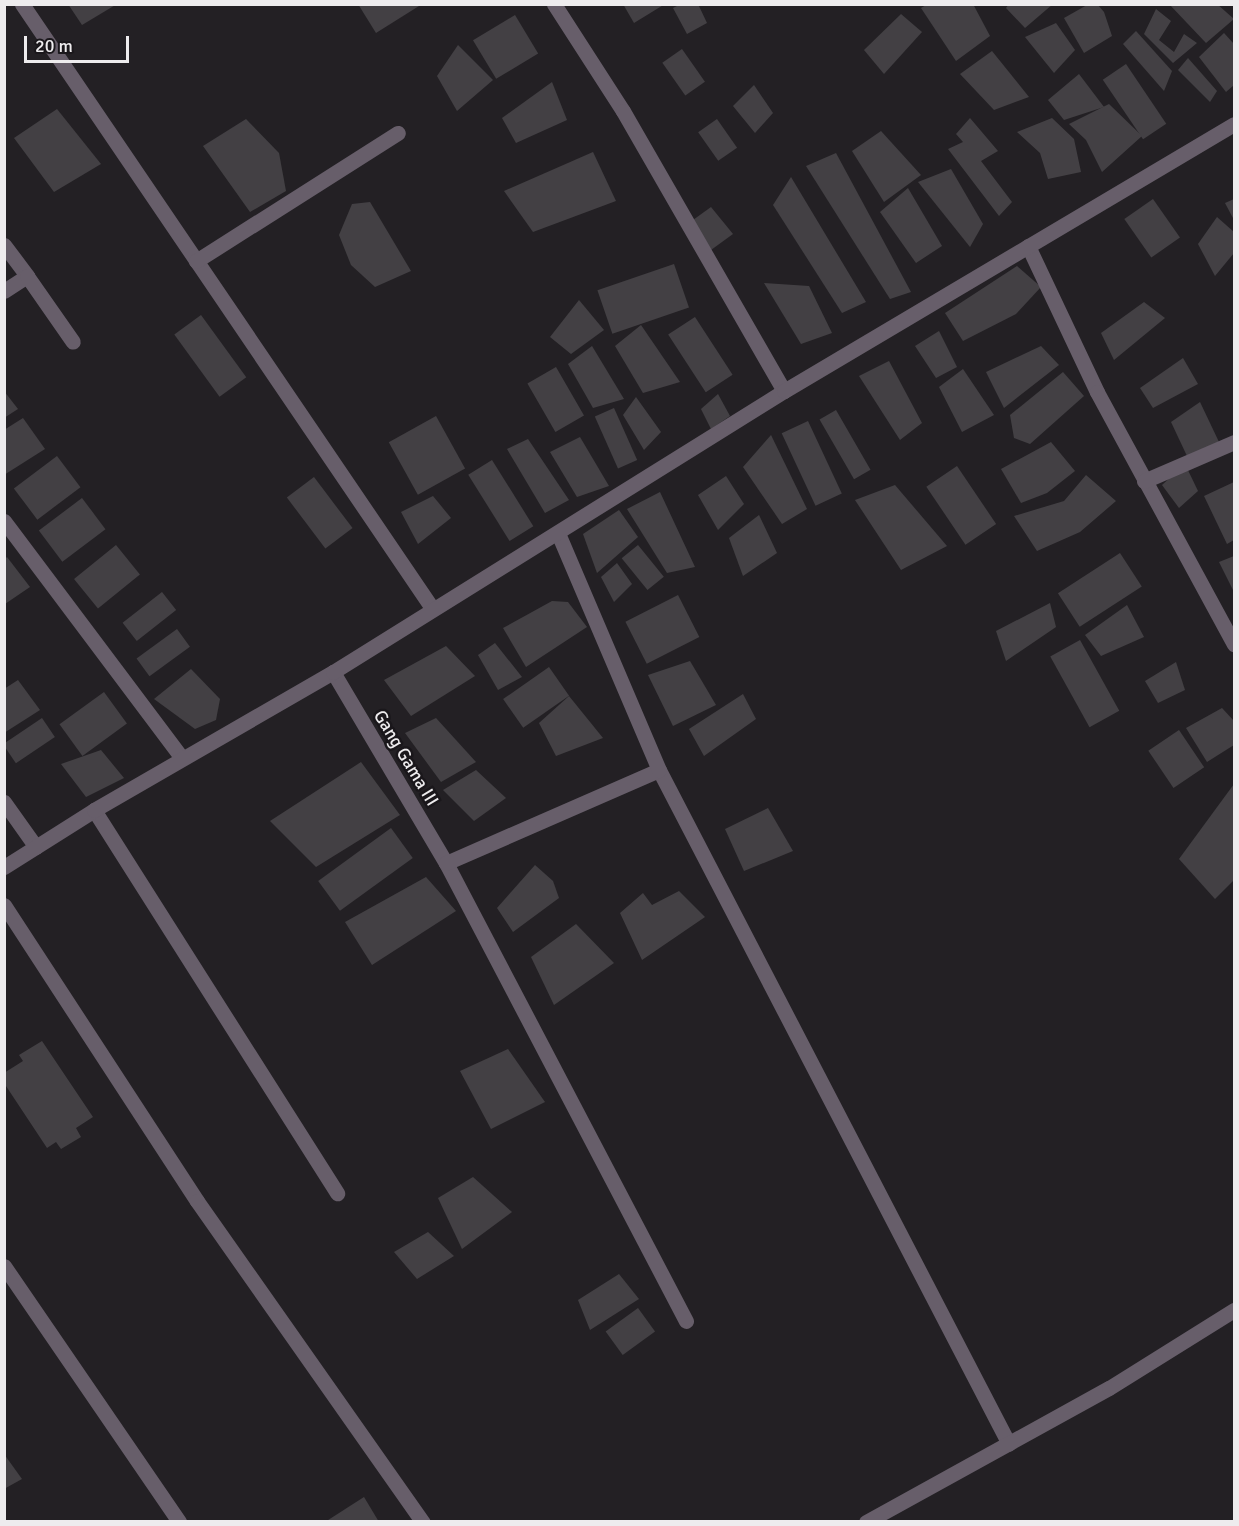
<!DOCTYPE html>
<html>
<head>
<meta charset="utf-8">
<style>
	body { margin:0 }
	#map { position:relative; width:1239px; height:1526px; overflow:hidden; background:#232024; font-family:Signika,sans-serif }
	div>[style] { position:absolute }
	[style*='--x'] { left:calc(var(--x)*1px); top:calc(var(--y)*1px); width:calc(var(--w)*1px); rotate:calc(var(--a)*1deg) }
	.building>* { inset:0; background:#434044; transform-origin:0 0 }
	.street>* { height:15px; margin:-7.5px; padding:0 7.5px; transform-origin:7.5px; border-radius:7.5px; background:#675e6a }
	span { translate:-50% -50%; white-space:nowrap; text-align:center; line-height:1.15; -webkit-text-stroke:5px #1a171b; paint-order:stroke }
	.street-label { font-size:18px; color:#eeecee }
	.frame { position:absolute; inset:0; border:6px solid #eeecee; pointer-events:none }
	.scale { position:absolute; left:24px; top:36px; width:105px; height:27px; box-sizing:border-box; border:3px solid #eeecee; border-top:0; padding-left:8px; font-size:18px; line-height:21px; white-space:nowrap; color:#eeecee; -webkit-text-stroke:4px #1a171b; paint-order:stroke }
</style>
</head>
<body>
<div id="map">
	<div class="building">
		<i style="clip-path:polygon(68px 4px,117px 4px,82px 25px)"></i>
		<i style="clip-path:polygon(358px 4px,417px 4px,419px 6px,376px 33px)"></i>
		<i style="clip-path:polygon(623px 4px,665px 4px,634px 23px)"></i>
		<i style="clip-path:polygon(681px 4px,698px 4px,707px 23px,687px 34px,673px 8px)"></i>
		<i style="clip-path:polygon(928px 4px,973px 4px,990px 36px,956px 61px,921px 8px)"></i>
		<i style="clip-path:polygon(1009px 4px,1053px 4px,1025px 28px,1006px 8px)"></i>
		<i style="clip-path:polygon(1169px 4px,1217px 4px,1234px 19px,1206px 43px)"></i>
		<i style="clip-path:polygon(1087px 5px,1098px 5px,1104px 12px,1112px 36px,1084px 53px,1064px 18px)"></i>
		<i style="clip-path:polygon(1156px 9px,1171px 21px,1159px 40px,1174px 52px,1184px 34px,1197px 43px,1173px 63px,1144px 34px)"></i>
		<i style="clip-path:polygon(901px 14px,922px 32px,884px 74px,864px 50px)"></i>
		<i style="left:515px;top:15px;width:45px;height:49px;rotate:59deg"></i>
		<i style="clip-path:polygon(1056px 23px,1075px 50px,1054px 73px,1025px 37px)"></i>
		<i style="clip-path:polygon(1136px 31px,1172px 71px,1164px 91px,1123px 44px)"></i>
		<i style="clip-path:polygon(1224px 33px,1234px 44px,1234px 85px,1226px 92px,1199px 57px)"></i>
		<i style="clip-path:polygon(458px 45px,493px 80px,457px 111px,437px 76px)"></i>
		<i style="left:682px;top:49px;width:40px;height:24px;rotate:55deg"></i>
		<i style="clip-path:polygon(992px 51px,1029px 97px,994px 110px,960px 74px)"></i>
		<i style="clip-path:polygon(1188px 58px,1217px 91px,1210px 102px,1178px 70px)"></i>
		<i style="left:1126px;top:64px;width:72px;height:28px;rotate:56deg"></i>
		<i style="clip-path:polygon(1079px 74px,1104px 107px,1064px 120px,1048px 100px)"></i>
		<i style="clip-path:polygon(552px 82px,567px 120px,516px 143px,502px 118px)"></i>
		<i style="clip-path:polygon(754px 85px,773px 113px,755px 133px,733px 106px)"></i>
		<i style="clip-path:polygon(1109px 104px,1142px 136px,1102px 172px,1086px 140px,1069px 124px)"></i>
		<i style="clip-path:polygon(57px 109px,101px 164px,54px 192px,14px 138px)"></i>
		<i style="clip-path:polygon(970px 118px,998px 151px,981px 161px,1012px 202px,999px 216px,948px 149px,963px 142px,956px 134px)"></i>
		<i style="clip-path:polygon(1052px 118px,1074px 139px,1081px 172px,1048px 179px,1040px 153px,1017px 132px)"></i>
		<i style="clip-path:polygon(246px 119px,279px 153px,286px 191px,250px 212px,203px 146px)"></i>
		<i style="left:717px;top:119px;width:35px;height:23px;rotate:55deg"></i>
		<i style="clip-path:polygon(881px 131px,921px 175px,884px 202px,852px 151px)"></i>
		<i style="clip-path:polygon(593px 152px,616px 201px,533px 232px,504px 191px)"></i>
		<i style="clip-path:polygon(836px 153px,911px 292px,890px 299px,806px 166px)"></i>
		<i style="clip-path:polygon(951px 169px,983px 224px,970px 247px,918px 182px)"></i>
		<i style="clip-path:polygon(791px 177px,866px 302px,842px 313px,773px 205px)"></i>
		<i style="clip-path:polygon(908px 188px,942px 246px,916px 263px,880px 212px)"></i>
		<i style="left:1153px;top:199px;width:47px;height:35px;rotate:55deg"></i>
		<i style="clip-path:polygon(1234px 199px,1234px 220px,1225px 203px)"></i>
		<i style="clip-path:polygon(370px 202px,411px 271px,375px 287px,351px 265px,339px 235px,352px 204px)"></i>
		<i style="clip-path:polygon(711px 207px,733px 234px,711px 250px,693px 220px)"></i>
		<i style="clip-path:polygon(1217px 217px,1234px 232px,1234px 253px,1215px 276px,1198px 244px)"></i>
		<i style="left:674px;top:264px;width:46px;height:81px;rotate:71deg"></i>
		<i style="clip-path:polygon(1017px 266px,1041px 287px,1016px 314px,963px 341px,945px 313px)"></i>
		<i style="clip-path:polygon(764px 283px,809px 286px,832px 333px,801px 344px)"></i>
		<i style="clip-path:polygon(579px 300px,604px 330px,571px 354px,550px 337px)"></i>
		<i style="clip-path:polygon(1144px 302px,1165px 318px,1114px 360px,1101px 333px)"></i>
		<i style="left:201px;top:315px;width:77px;height:33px;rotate:54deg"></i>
		<i style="left:695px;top:317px;width:69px;height:32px;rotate:57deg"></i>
		<i style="clip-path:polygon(641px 325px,680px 382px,643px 393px,615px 346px)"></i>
		<i style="clip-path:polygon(939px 331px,957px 367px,936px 378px,915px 346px)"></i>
		<i style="clip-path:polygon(592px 346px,624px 399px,593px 408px,568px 364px)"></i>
		<i style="clip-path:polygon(1041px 346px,1059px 365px,1004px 408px,986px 372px)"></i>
		<i style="clip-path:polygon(1183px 358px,1198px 384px,1153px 408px,1140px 388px)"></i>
		<i style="clip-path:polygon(889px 361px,922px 423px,900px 440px,859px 376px)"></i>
		<i style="left:556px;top:367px;width:56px;height:33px;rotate:60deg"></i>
		<i style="clip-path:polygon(963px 369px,994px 415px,962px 432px,939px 387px)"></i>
		<i style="clip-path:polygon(1063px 372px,1084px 396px,1030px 444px,1014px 438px,1010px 415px)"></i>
		<i style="clip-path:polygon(4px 391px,18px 409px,4px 418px)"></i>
		<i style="clip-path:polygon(718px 394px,730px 416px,711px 429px,701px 409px)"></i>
		<i style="clip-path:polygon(636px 397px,661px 432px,644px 450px,623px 415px)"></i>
		<i style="clip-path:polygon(1200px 402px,1219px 442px,1187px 456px,1171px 422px)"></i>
		<i style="left:614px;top:408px;width:57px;height:21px;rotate:66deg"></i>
		<i style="left:836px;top:410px;width:69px;height:19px;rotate:60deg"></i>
		<i style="left:436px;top:416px;width:60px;height:54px;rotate:61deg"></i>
		<i style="clip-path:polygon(23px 418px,45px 449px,4px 475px,4px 430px)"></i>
		<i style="left:808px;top:421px;width:80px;height:29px;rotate:65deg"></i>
		<i style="clip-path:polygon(771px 435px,807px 509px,782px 524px,743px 467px)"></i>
		<i style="clip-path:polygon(580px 437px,609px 486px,577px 497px,550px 452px)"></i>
		<i style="clip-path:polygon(528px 439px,569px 500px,545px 513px,507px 449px)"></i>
		<i style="clip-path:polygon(1051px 442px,1075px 471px,1047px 493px,1021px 503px,1001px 469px)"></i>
		<i style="left:57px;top:456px;width:39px;height:54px;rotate:53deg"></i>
		<i style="left:492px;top:460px;width:78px;height:28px;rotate:58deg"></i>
		<i style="clip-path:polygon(1185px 464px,1198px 491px,1179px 508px,1162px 485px)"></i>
		<i style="left:957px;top:466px;width:70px;height:37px;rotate:56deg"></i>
		<i style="clip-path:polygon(1086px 475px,1116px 501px,1080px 532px,1037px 551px,1014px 516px,1064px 501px)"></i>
		<i style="clip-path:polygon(726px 476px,744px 504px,718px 530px,698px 495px)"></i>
		<i style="left:314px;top:477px;width:64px;height:34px;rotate:53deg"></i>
		<i style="clip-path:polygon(1234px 482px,1234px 540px,1227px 544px,1204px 496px)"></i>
		<i style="clip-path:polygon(895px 485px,947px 546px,901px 570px,855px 500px)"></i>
		<i style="clip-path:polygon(660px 492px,695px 567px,667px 573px,627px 509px)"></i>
		<i style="clip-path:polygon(433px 496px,451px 518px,418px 544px,401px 512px)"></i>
		<i style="left:82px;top:498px;width:39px;height:54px;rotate:53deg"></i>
		<i style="clip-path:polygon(619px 510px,638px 537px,597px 573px,583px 534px)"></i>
		<i style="clip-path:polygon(759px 515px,777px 553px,743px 576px,729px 538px)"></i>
		<i style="left:116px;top:545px;width:38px;height:54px;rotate:51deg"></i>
		<i style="left:638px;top:545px;width:41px;height:21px;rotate:51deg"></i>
		<i style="left:1120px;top:553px;width:40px;height:74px;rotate:57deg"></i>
		<i style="clip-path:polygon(1234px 556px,1234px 592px,1219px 562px)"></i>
		<i style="clip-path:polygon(7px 557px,30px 587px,5px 604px,5px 559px)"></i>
		<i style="clip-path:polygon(617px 563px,632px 584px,614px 602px,601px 577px)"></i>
		<i style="left:162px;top:592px;width:23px;height:50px;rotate:52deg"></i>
		<i style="left:678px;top:595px;width:47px;height:59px;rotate:63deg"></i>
		<i style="clip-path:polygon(552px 601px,568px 602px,587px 627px,526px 667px,503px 628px)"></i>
		<i style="clip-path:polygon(1050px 603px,1056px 627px,1006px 661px,996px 631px)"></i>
		<i style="clip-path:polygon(1127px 605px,1144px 637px,1101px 656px,1085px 635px)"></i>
		<i style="left:177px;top:629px;width:22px;height:50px;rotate:54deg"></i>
		<i style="left:1080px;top:640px;width:81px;height:34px;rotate:61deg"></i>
		<i style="clip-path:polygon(495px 643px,522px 677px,498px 690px,478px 655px)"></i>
		<i style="clip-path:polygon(446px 646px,475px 676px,411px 716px,384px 680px)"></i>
		<i style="clip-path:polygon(690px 661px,716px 705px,673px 726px,648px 675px)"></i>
		<i style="clip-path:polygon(1176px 662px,1185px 690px,1158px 703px,1145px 681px)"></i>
		<i style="left:549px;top:667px;width:35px;height:56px;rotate:55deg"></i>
		<i style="clip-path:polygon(191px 669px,220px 699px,216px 720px,195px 729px,154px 699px)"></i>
		<i style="clip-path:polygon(18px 680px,40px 710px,4px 733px,4px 689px)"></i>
		<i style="left:104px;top:692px;width:39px;height:55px;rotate:54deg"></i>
		<i style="clip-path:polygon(743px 694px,756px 719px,704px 756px,689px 729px)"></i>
		<i style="clip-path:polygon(569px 696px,603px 738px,556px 756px,539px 723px)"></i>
		<i style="clip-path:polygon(1222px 708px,1234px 721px,1234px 745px,1207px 762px,1186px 728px)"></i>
		<i style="left:42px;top:718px;width:23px;height:47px;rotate:56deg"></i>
		<i style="clip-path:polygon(436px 718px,476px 762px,441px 782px,405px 733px)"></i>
		<i style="left:1179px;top:730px;width:45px;height:37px;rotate:56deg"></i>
		<i style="clip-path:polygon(101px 750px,124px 778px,86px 797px,61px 764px)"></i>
		<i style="clip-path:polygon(361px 762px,400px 815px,316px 867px,270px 821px)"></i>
		<i style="clip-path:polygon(476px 770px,506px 798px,474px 821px,443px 790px)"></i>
		<i style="clip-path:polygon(1234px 784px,1234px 880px,1215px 899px,1179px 859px)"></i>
		<i style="clip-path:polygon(768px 808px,793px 851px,744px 871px,725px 829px)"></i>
		<i style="left:391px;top:828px;width:37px;height:90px;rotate:54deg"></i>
		<i style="clip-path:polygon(535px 865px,553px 881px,559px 898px,513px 932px,497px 908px)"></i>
		<i style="clip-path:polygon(426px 877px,456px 911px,372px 965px,345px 922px)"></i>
		<i style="clip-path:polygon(679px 891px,705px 917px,642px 960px,620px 913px,643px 893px,652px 905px)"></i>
		<i style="clip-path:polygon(576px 924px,614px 963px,554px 1005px,531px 957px)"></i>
		<i style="clip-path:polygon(42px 1041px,93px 1117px,76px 1128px,81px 1137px,61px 1149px,56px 1142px,47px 1148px,4px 1083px,4px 1073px,23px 1061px,19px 1055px)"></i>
		<i style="clip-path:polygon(508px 1049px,545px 1102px,491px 1129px,460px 1071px)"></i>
		<i style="clip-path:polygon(473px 1177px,512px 1212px,462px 1249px,438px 1198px)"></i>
		<i style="clip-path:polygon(428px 1232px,454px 1256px,417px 1279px,394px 1252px)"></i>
		<i style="clip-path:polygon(619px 1274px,639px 1299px,590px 1330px,578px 1300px)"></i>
		<i style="left:638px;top:1308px;width:29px;height:40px;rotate:54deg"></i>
		<i style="clip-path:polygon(4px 1454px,22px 1479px,4px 1489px)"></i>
		<i style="clip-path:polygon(364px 1497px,379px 1522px,325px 1522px)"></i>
	</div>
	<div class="street">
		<i style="--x:22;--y:4;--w:730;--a:55.83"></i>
		<i style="--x:554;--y:4;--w:127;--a:57.2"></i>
		<i style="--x:623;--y:111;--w:323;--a:60.1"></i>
		<i style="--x:4;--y:245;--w:39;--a:53"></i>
		<i style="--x:27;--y:276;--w:27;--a:147"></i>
		<i style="--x:1028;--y:246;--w:161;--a:64.7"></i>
		<i style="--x:1097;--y:392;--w:287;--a:61.5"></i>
		<i style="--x:196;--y:261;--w:239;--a:-32.4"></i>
		<i style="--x:27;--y:276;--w:80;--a:55.1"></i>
		<i style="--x:1144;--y:481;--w:98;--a:-23.4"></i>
		<i style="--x:4;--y:521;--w:296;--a:53.1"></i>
		<i style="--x:333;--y:672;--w:222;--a:59.4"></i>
		<i style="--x:446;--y:863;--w:517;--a:62.34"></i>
		<i style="--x:659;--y:770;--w:759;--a:62.56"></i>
		<i style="--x:4;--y:802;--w:55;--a:54.6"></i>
		<i style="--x:94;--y:810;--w:454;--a:57.6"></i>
		<i style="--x:446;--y:863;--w:232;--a:-23.6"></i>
		<i style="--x:659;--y:770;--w:258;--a:-113.1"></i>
		<i style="--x:4;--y:867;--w:107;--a:-32.3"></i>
		<i style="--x:94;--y:810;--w:276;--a:-30"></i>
		<i style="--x:333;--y:672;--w:531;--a:-31.93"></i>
		<i style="--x:784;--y:391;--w:523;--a:-30.68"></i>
		<i style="--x:4;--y:905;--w:353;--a:56.9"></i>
		<i style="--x:197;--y:1201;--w:393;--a:54.9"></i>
		<i style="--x:4;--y:1266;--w:310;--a:55.6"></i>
		<i style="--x:866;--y:1522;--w:277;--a:-28.9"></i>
		<i style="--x:1109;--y:1388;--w:147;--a:-32"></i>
	</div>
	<div class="street-label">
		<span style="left:406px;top:758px;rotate:59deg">Gang Gama III</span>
	</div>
	<div class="frame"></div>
	<div class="scale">20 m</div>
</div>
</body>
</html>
